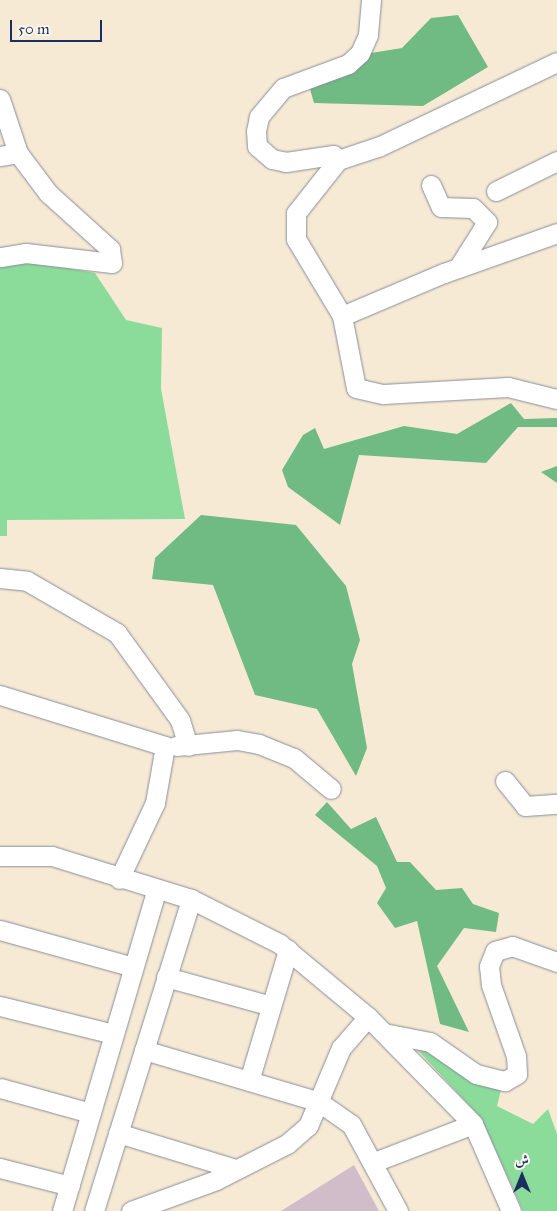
<!DOCTYPE html>
<html>
<head>
<meta charset="utf-8">
<style>
	body { margin:0 }
	#map { position:relative; width:557px; height:1211px; overflow:hidden; background:#f6ead5; font-family:"IM FELL Great Primer",Amiri,serif }
	div>[style] { position:absolute }
	[style*='--x'] { left:calc(var(--x)*1px); top:calc(var(--y)*1px); width:calc(var(--w)*1px); rotate:calc(var(--a)*1deg) }
	.industrial>* { inset:0; background:#d1bdc9 }
	.green>* { inset:0; background:#8bdb9b }
	.forest>* { inset:0; background:#70bb83 }
	.roads { filter:drop-shadow(0 0 1px #888c9a) drop-shadow(0 0 1px #888c9a) }
	.minor>* { height:19px; margin:-9.5px; padding:0 9.5px; transform-origin:9.5px; border-radius:9.5px; background:#fff }
	span { translate:-50% -50%; white-space:nowrap; text-align:center; line-height:1.15; -webkit-text-stroke:4.5px #fbf7ec; paint-order:stroke }
	.north { position:absolute; left:497px; top:1151px; width:50px; height:50px; -webkit-text-stroke:4px #fbf7ec; paint-order:stroke; rotate:0deg; font-size:14px; font-weight:700; line-height:20px; text-align:center; color:#1b2f5e }
	.north::after { content:''; display:block; margin:auto; width:18px; height:22px; background:#1b2f5e; clip-path:polygon(50% 0,100% 100%,50% 72%,0 100%) }
	.scale { position:absolute; left:10px; top:20px; width:92px; height:22px; box-sizing:border-box; border:2px solid #1b2f5e; border-top:0; padding-left:6px; font-size:15px; line-height:18px; white-space:nowrap; color:#1b2f5e; -webkit-text-stroke:4px #fbf7ec; paint-order:stroke }
</style>
</head>
<body>
<div id="map">
	<div class="industrial">
		<i style="clip-path:polygon(354px 1165px,379px 1211px,281px 1211px)"></i>
	</div>
	<div class="green">
		<i style="clip-path:polygon(23px 260px,95px 273px,126px 320px,162px 328px,161px 389px,185px 519px,7px 520px,7px 536px,0 536px,0 264px)"></i>
		<i style="clip-path:polygon(412px 1044px,502px 1086px,497px 1106px,533px 1124px,548px 1109px,557px 1134px,557px 1211px,523px 1211px,481px 1118px)"></i>
	</div>
	<div class="forest">
		<i style="clip-path:polygon(458px 15px,488px 67px,423px 106px,314px 103px,310px 89px,358px 68px,371px 53px,402px 48px,431px 18px)"></i>
		<i style="clip-path:polygon(511px 403px,524px 419px,557px 418px,557px 427px,518px 427px,486px 463px,359px 455px,340px 525px,288px 487px,282px 470px,303px 435px,315px 428px,324px 449px,404px 426px,457px 434px)"></i>
		<i style="clip-path:polygon(557px 466px,557px 483px,541px 472px)"></i>
		<i style="clip-path:polygon(201px 515px,296px 525px,346px 586px,360px 640px,352px 664px,367px 748px,356px 776px,317px 709px,255px 695px,213px 585px,152px 579px,155px 558px)"></i>
		<i style="clip-path:polygon(327px 802px,351px 829px,376px 817px,397px 862px,410px 862px,436px 890px,462px 888px,473px 904px,499px 913px,496px 932px,464px 928px,437px 966px,469px 1032px,440px 1024px,417px 921px,395px 928px,377px 903px,386px 888px,377px 866px,315px 815px)"></i>
	</div>
	<div class="roads">
		<div class="minor">
			<i style="--x:371;--y:0;--w:35;--a:95"></i>
			<i style="--x:368;--y:35;--w:20;--a:114"></i>
			<i style="--x:360;--y:53;--w:16;--a:137"></i>
			<i style="--x:348;--y:64;--w:69;--a:159.7"></i>
			<i style="--x:283;--y:88;--w:38;--a:130"></i>
			<i style="--x:259;--y:117;--w:14;--a:102"></i>
			<i style="--x:256;--y:131;--w:15;--a:86"></i>
			<i style="--x:257;--y:146;--w:20;--a:41"></i>
			<i style="--x:272;--y:159;--w:14;--a:12"></i>
			<i style="--x:286;--y:162;--w:48;--a:-8.5"></i>
			<i style="--x:333;--y:155;--w:7;--a:45"></i>
			<i style="--x:338;--y:160;--w:68;--a:128.4"></i>
			<i style="--x:296;--y:213;--w:26;--a:90"></i>
			<i style="--x:296;--y:239;--w:90;--a:59.1"></i>
			<i style="--x:342;--y:316;--w:73;--a:79"></i>
			<i style="--x:356;--y:388;--w:28;--a:13"></i>
			<i style="--x:383;--y:394;--w:125;--a:-3.2"></i>
			<i style="--x:508;--y:387;--w:50;--a:13.8"></i>
			<i style="--x:0;--y:99;--w:57;--a:71.6"></i>
			<i style="--x:18;--y:153;--w:50;--a:53.1"></i>
			<i style="--x:48;--y:193;--w:84;--a:42.1"></i>
			<i style="--x:110;--y:249;--w:14;--a:82"></i>
			<i style="--x:112;--y:263;--w:87;--a:-173.4"></i>
			<i style="--x:26;--y:253;--w:26;--a:171"></i>
			<i style="--x:0;--y:156;--w:18;--a:-9"></i>
			<i style="--x:338;--y:160;--w:44;--a:-18.4"></i>
			<i style="--x:380;--y:146;--w:196;--a:-25.4"></i>
			<i style="--x:431;--y:185;--w:24;--a:66"></i>
			<i style="--x:441;--y:207;--w:32;--a:2"></i>
			<i style="--x:473;--y:208;--w:20;--a:45"></i>
			<i style="--x:487;--y:222;--w:54;--a:122.2"></i>
			<i style="--x:496;--y:191;--w:68;--a:-26.2"></i>
			<i style="--x:342;--y:316;--w:111;--a:-22.9"></i>
			<i style="--x:444;--y:273;--w:120;--a:-19.5"></i>
			<i style="--x:0;--y:578;--w:27;--a:6"></i>
			<i style="--x:27;--y:581;--w:104;--a:30"></i>
			<i style="--x:117;--y:633;--w:107;--a:54.1"></i>
			<i style="--x:180;--y:720;--w:27;--a:73"></i>
			<i style="--x:0;--y:695;--w:173;--a:17.2"></i>
			<i style="--x:165;--y:746;--w:58;--a:100"></i>
			<i style="--x:155;--y:803;--w:84;--a:115.3"></i>
			<i style="--x:176;--y:746;--w:61;--a:-5.6"></i>
			<i style="--x:237;--y:740;--w:22;--a:10"></i>
			<i style="--x:259;--y:744;--w:38;--a:22"></i>
			<i style="--x:294;--y:758;--w:48;--a:40"></i>
			<i style="--x:505;--y:781;--w:32;--a:51"></i>
			<i style="--x:525;--y:806;--w:32;--a:-4"></i>
			<i style="--x:0;--y:856;--w:52;--a:0"></i>
			<i style="--x:52;--y:856;--w:145;--a:17.2"></i>
			<i style="--x:191;--y:899;--w:100;--a:26.8"></i>
			<i style="--x:280;--y:944;--w:114;--a:39.7"></i>
			<i style="--x:368;--y:1017;--w:150;--a:45.5"></i>
			<i style="--x:473;--y:1124;--w:95;--a:66.4"></i>
			<i style="--x:0;--y:930;--w:138;--a:15.5"></i>
			<i style="--x:166;--y:977;--w:109;--a:15.4"></i>
			<i style="--x:0;--y:1006;--w:117;--a:13.8"></i>
			<i style="--x:384;--y:1033;--w:47;--a:11.1"></i>
			<i style="--x:430;--y:1042;--w:56;--a:34.8"></i>
			<i style="--x:476;--y:1074;--w:30;--a:14"></i>
			<i style="--x:505;--y:1081;--w:14;--a:-30"></i>
			<i style="--x:517;--y:1074;--w:18;--a:-93"></i>
			<i style="--x:516;--y:1056;--w:75;--a:-109.4"></i>
			<i style="--x:491;--y:985;--w:19;--a:-96"></i>
			<i style="--x:489;--y:966;--w:16;--a:-68"></i>
			<i style="--x:495;--y:951;--w:18;--a:-16"></i>
			<i style="--x:512;--y:946;--w:48;--a:19.6"></i>
			<i style="--x:144;--y:1050;--w:183;--a:16.5"></i>
			<i style="--x:319;--y:1102;--w:39;--a:35"></i>
			<i style="--x:351;--y:1124;--w:99;--a:61.6"></i>
			<i style="--x:249;--y:1081;--w:137;--a:-73.4"></i>
			<i style="--x:0;--y:1088;--w:94;--a:15.4"></i>
			<i style="--x:118;--y:1133;--w:123;--a:17"></i>
			<i style="--x:374;--y:1162;--w:106;--a:-21"></i>
			<i style="--x:0;--y:1168;--w:72;--a:14.4"></i>
			<i style="--x:62;--y:1211;--w:336;--a:-73.6"></i>
			<i style="--x:94;--y:1211;--w:327;--a:-72.7"></i>
			<i style="--x:131;--y:1211;--w:90;--a:-20"></i>
			<i style="--x:216;--y:1180;--w:80;--a:-26.9"></i>
			<i style="--x:287;--y:1144;--w:28;--a:-41"></i>
			<i style="--x:308;--y:1126;--w:85;--a:-67.1"></i>
			<i style="--x:341;--y:1048;--w:41;--a:-48.9"></i>
		</div>
	</div>
	<div class="north">ش</div>
	<div class="scale">50 m</div>
</div>
</body>
</html>
